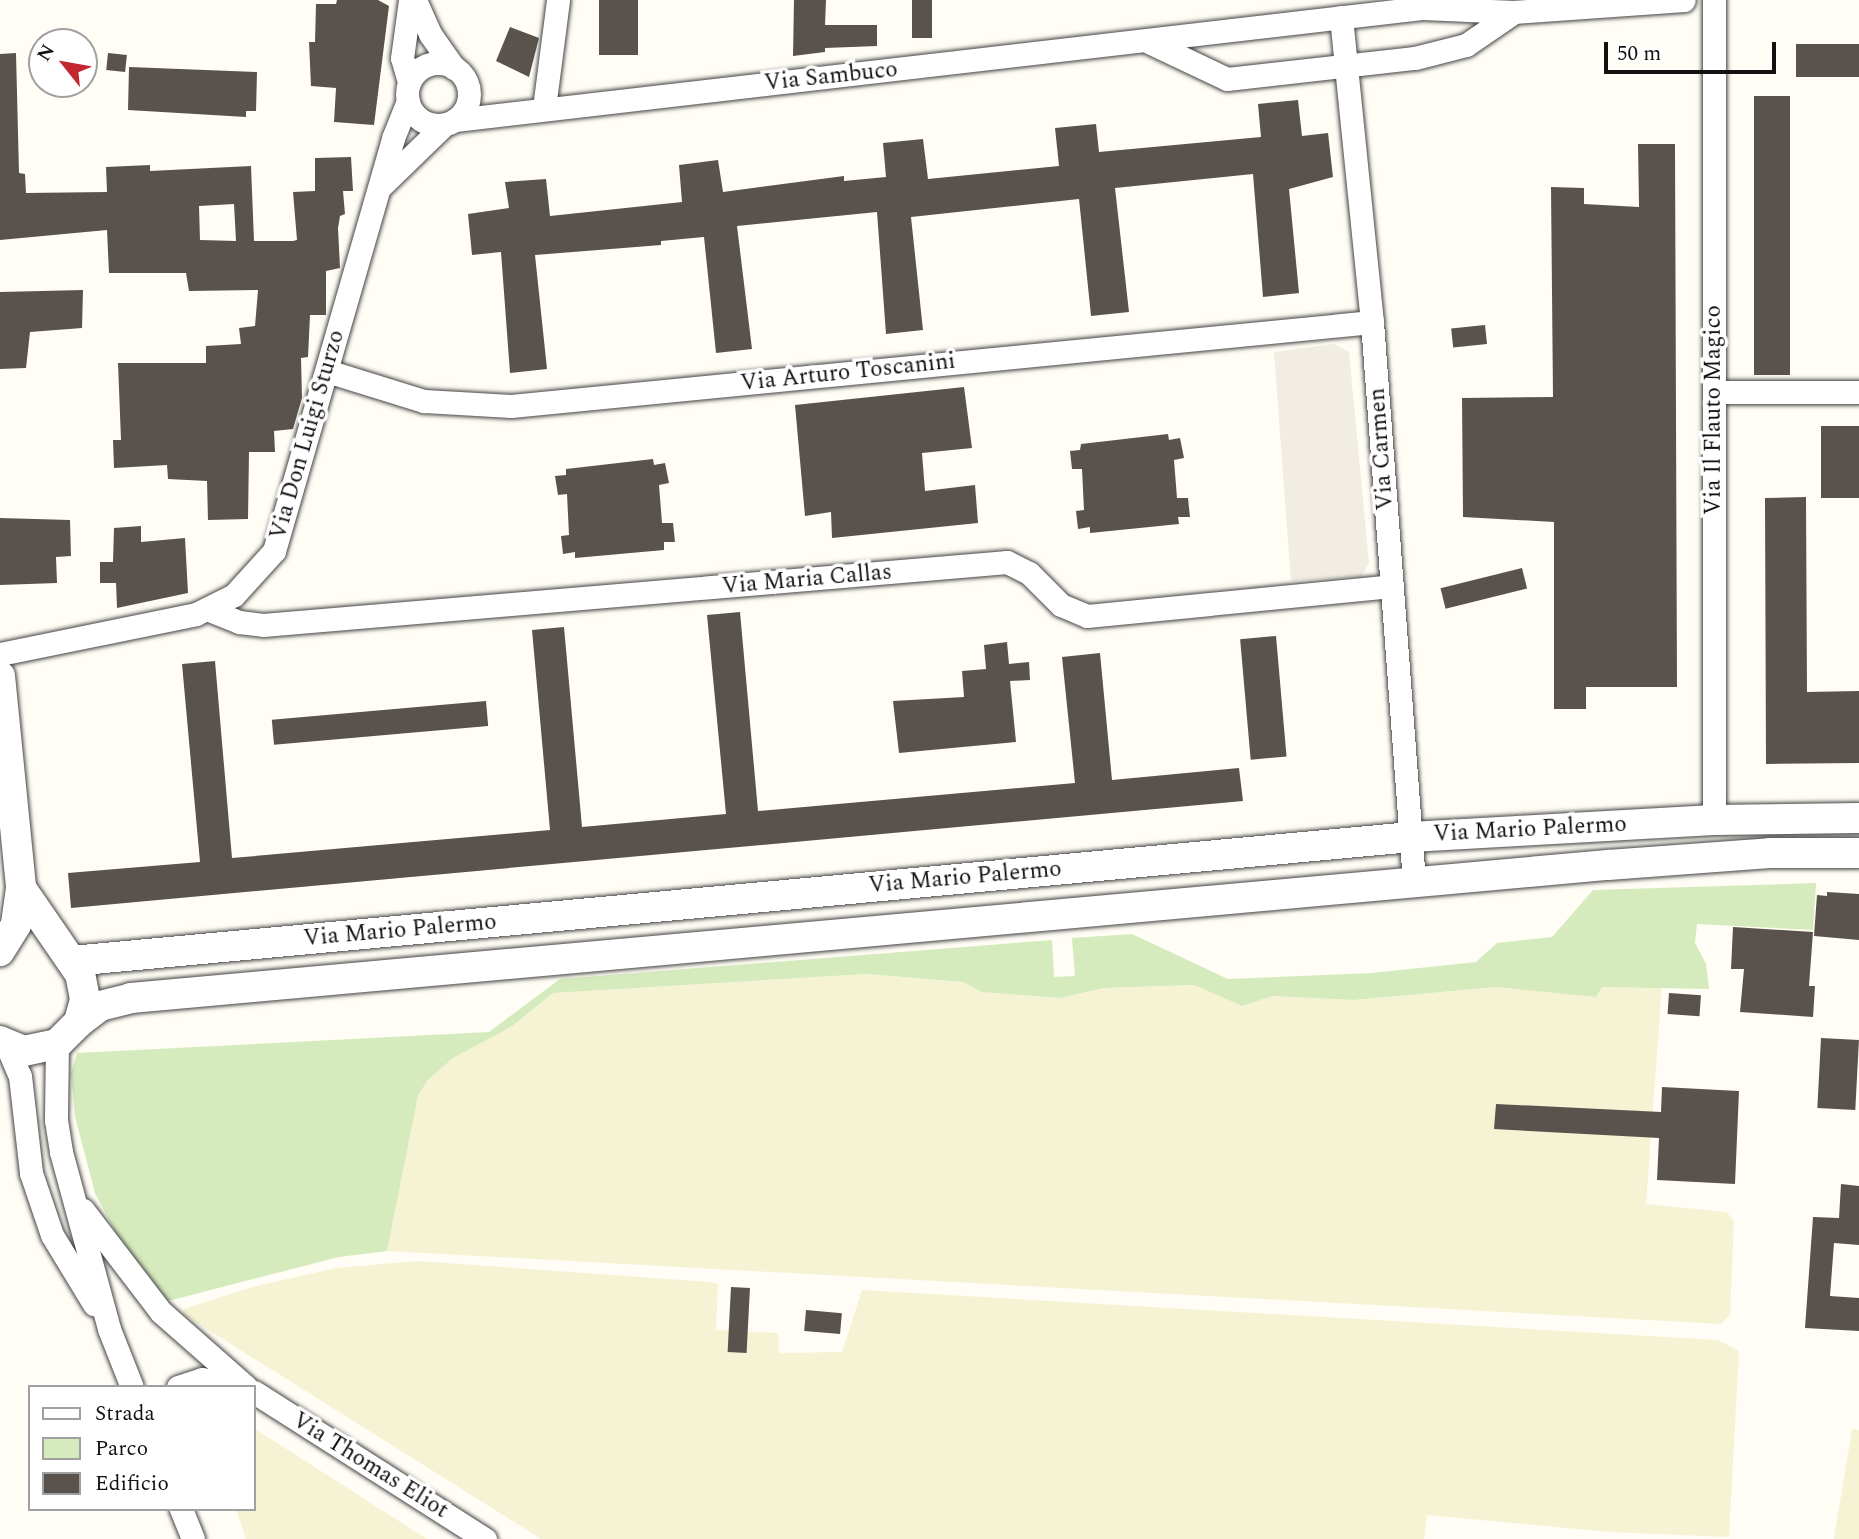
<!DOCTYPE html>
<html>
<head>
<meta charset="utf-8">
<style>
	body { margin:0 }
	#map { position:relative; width:1859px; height:1539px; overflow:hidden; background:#fffdf5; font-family:Spectral,serif }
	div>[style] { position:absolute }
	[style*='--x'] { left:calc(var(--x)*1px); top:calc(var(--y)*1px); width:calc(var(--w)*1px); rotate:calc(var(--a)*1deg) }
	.farmland>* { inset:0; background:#f6f3d4 }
	.green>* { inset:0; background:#d5ebbd }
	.plaza>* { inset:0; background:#f1ede2 }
	.building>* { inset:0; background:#5a524d; transform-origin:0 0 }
	.roads { filter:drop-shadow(0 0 2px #444) drop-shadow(0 0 2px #444) }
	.minor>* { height:23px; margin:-11.5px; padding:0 11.5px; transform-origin:11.5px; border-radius:11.5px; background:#fff }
	.minor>.ring { margin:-11.5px; padding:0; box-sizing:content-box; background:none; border:23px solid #fff; border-radius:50% }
	.tertiary>* { height:30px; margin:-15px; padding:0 15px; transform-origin:15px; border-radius:15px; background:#fff }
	span { translate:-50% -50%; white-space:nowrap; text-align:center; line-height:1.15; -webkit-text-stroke:7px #fff; paint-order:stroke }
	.street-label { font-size:23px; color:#111 }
	.legend { position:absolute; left:28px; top:1385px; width:228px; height:126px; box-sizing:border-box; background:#fff; border:2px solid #a0a0a0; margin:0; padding:9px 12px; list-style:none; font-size:21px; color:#111 }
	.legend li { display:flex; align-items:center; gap:14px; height:35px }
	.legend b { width:35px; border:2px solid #a0a0a0 }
	.north { position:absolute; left:28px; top:28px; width:70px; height:70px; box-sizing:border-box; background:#fff; border:2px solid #a0a0a0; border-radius:50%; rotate:301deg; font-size:19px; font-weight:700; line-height:28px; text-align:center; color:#111 }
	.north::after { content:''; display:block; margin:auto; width:24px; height:32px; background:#c4262e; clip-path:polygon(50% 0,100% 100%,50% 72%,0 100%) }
	.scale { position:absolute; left:1604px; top:42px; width:172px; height:32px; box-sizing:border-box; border:4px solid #111; border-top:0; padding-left:9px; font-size:21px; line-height:24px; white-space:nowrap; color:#111; -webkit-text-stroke:5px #fff; paint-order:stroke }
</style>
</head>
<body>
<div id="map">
	<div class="farmland">
		<i style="clip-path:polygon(867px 974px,963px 982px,981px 992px,1060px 998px,1104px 988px,1194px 985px,1242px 1006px,1273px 996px,1354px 1000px,1497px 987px,1595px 996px,1601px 987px,1662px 985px,1646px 1204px,1727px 1212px,1734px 1222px,1730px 1315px,1721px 1324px,387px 1251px,418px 1096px,427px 1081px,453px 1058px,511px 1027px,553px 993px)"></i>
		<i style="clip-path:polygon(418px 1261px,710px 1282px,718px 1284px,716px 1330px,778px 1333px,779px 1353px,842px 1352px,862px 1290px,1718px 1340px,1739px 1351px,1729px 1537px,1610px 1532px,1427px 1515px,1424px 1539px,541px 1539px,183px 1314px,184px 1309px,252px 1287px,336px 1268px)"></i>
		<i style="clip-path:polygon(254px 1428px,427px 1539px,246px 1539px,236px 1509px,254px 1509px)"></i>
		<i style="clip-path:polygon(1852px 1429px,1859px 1430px,1859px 1539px,1834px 1539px)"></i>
	</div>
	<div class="green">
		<i style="clip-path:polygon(1816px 883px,1813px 930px,1697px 924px,1695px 943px,1706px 964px,1709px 989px,1602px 987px,1596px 997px,1497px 987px,1354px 1000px,1273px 996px,1242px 1006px,1194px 985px,1104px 988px,1060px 998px,981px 992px,963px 982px,867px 974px,553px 993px,511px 1027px,453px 1058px,427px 1081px,418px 1096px,387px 1251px,339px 1257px,168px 1301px,117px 1235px,95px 1193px,75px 1117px,71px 1073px,77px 1053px,489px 1032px,560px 979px,1052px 940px,1054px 977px,1075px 976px,1072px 938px,1132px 934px,1228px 979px,1372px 973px,1476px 962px,1497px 943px,1552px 937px,1593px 890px)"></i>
	</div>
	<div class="plaza">
		<i style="clip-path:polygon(1334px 344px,1349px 352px,1369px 563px,1362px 576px,1291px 581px,1274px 352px)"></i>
	</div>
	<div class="building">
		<i style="clip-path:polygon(337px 0,378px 0,389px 6px,374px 125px,334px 122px,336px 88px,311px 86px,309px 42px,315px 42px,316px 4px,336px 4px)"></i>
		<i style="left:599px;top:0;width:39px;height:55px"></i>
		<i style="clip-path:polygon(794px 0,826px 0,825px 25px,877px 25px,877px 46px,825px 48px,825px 52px,793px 56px)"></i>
		<i style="left:912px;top:0;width:20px;height:38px"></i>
		<i style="clip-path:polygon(510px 27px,539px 38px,529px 77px,496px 61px)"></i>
		<i style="left:1796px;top:44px;width:63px;height:33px"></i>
		<i style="clip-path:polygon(evenodd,16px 53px,19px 173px,25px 174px,26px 193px,107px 192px,106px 167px,150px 165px,150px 171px,251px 166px,254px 241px,293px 241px,297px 240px,293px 192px,315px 191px,315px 158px,351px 157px,353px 191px,343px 191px,345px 214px,340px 216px,338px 228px,340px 268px,326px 271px,326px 315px,310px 315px,308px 357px,301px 358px,302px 398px,293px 429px,274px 431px,275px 452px,249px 452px,248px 519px,208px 520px,207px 481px,168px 479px,167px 465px,114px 468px,113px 440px,121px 440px,118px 363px,206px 363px,206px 346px,241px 344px,239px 328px,255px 326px,258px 290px,189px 291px,186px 273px,109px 273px,107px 230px,0 240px,0 54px,16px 53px,234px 204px,236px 241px,200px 240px,199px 206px,234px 204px)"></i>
		<i style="left:108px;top:53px;width:19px;height:17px;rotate:6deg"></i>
		<i style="clip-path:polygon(129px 67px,257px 72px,256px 111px,246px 111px,246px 117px,128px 110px)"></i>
		<i style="left:1790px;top:96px;width:279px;height:36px;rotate:90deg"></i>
		<i style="clip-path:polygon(1298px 100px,1302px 136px,1328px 133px,1333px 177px,1289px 189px,1299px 293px,1263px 297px,1253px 174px,1115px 188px,1129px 312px,1091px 316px,1079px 199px,911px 217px,923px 330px,886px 334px,877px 212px,737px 226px,752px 349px,716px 353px,704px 237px,661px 241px,661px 245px,535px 255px,547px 369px,510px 373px,501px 252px,472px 255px,468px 214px,509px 208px,505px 182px,546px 179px,550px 216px,682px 202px,679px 165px,718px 160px,723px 192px,844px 176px,844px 181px,886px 177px,883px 143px,923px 139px,928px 179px,1059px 166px,1055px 128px,1096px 124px,1099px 152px,1261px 137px,1258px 104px)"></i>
		<i style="clip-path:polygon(1638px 144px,1675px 144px,1677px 687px,1586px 687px,1586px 709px,1554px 709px,1554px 522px,1463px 517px,1462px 398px,1553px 397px,1551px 187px,1584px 188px,1584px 204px,1639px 207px)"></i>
		<i style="clip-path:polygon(83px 290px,82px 328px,30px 332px,26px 368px,0 369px,0 292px)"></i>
		<i style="left:1485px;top:325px;width:19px;height:34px;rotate:84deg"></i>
		<i style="clip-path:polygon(964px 387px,972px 448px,922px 453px,925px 491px,975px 485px,978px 523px,832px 538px,831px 512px,805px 516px,795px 405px)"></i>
		<i style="left:1821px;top:426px;width:38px;height:72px"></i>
		<i style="clip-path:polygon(1168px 434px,1169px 440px,1180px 438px,1184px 458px,1174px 460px,1177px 498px,1188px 498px,1190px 517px,1178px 517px,1179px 524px,1090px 533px,1090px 527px,1078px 529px,1076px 511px,1084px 510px,1082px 469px,1072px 469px,1070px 451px,1080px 450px,1081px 444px)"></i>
		<i style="clip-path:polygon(653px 459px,654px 465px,665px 463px,669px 483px,659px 485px,662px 523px,673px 523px,675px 542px,664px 542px,664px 550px,575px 558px,575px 552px,563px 554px,561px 536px,569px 535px,567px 494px,558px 495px,555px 476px,566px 475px,566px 469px)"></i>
		<i style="clip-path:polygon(1806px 497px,1807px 692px,1859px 691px,1859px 763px,1766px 764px,1765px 498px)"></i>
		<i style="clip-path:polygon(0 518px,70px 520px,71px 556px,56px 557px,57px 583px,0 585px)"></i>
		<i style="clip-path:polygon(141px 526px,141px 542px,185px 538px,188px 593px,117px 608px,116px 583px,100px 583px,100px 562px,113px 562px,114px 528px)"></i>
		<i style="left:1522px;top:568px;width:21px;height:84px;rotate:76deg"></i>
		<i style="clip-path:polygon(740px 612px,758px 811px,1075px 783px,1062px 657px,1100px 653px,1112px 780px,1239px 768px,1243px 801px,71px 908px,68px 873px,200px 862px,182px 664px,215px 661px,232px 858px,550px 830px,532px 630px,564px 627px,582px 827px,726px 814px,707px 615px)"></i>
		<i style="left:1276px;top:636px;width:121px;height:36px;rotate:85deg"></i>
		<i style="clip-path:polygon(1007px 642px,1009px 664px,1029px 662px,1030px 680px,1010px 681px,1016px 742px,899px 753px,893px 701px,964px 697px,962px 671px,986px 669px,984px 645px)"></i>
		<i style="left:486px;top:701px;width:25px;height:215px;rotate:85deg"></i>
		<i style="clip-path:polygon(1827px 892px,1859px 894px,1859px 940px,1814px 936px,1817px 895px,1827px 896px)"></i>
		<i style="clip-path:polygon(1733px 927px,1813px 932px,1809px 986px,1815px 986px,1813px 1017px,1740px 1012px,1744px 969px,1731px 969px)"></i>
		<i style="left:1669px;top:993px;width:32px;height:21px;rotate:4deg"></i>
		<i style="left:1821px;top:1038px;width:38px;height:70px;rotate:3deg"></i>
		<i style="clip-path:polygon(1662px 1087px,1739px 1091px,1735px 1184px,1657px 1180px,1659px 1138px,1494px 1129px,1496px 1104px,1661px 1112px)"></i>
		<i style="clip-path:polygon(1841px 1184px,1859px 1186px,1859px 1245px,1834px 1243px,1830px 1296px,1859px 1298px,1859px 1331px,1805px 1328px,1813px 1217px,1839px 1218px)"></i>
		<i style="left:731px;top:1287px;width:19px;height:65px;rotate:3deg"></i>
		<i style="left:806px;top:1310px;width:36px;height:21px;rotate:5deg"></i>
	</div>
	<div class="roads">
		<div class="minor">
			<i style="--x:415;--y:0;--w:37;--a:66"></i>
			<i style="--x:430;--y:34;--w:42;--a:54.8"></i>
			<i style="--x:1341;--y:17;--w:307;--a:84.2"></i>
			<i style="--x:1372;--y:322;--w:562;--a:85.71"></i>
			<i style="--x:1149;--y:42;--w:86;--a:25.4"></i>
			<i style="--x:1227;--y:79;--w:189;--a:-6.4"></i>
			<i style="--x:1415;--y:58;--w:53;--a:-14.3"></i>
			<i style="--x:1466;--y:45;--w:58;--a:-34.5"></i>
			<i class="ring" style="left:407px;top:63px;width:39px;height:39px"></i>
			<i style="--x:409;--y:82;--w:25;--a:-106"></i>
			<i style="--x:402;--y:58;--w:59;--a:-82.1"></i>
			<i style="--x:544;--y:108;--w:109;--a:-82.6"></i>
			<i style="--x:455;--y:120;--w:973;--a:-6.61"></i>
			<i style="--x:1422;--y:8;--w:92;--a:2.5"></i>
			<i style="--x:1514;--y:12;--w:170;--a:-4"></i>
			<i style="--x:380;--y:187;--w:89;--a:-44.1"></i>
			<i style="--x:327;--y:371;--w:102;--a:17.2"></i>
			<i style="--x:424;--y:401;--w:87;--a:3.3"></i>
			<i style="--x:511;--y:406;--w:865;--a:-5.57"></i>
			<i style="--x:1714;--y:392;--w:145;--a:0"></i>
			<i style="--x:207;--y:609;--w:35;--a:22"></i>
			<i style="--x:239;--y:622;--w:24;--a:7"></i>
			<i style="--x:263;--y:625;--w:747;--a:-4.84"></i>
			<i style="--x:1007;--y:562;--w:25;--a:27"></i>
			<i style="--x:1029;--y:573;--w:45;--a:45"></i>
			<i style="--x:1061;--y:605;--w:28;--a:23"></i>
			<i style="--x:1087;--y:616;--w:306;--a:-5.6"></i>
			<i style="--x:0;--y:654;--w:200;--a:-11.5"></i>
			<i style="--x:196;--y:614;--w:42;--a:-26.6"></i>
			<i style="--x:234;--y:595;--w:59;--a:-47.7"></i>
			<i style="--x:274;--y:551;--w:430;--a:-73.9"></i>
			<i style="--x:393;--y:138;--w:40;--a:-68"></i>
			<i style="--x:1714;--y:820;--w:820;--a:-90"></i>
			<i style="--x:57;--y:1044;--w:76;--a:90.8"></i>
			<i style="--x:56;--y:1120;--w:32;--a:81"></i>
			<i style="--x:61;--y:1152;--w:183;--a:74.8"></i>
			<i style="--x:109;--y:1329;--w:62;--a:68.4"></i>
			<i style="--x:7;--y:1046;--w:33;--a:67"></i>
			<i style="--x:20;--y:1076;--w:98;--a:83.5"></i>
			<i style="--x:31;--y:1173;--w:65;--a:71.3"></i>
			<i style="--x:52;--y:1235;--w:81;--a:58.7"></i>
			<i style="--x:83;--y:1210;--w:128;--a:52.6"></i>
			<i style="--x:161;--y:1312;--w:113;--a:41.4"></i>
			<i style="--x:178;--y:1387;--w:25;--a:-18"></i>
			<i style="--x:202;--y:1379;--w:39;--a:12"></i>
			<i style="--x:254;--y:1392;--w:274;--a:32.5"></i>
			<i style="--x:181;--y:1509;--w:32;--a:68"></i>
		</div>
		<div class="tertiary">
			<i style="--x:0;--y:676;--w:213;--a:84.3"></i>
			<i style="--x:21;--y:888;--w:37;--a:98"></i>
			<i style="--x:16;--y:925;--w:31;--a:122"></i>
			<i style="--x:72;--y:961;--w:1345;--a:-5.29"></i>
			<i style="--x:1411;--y:837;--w:303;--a:-3.2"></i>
			<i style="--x:1714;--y:820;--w:145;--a:-0.8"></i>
			<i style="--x:79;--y:1022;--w:26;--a:-37"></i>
			<i style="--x:100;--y:1006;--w:32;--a:-14"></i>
			<i style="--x:131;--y:998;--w:1483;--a:-5.15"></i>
			<i style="--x:1608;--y:865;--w:162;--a:-4.2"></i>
			<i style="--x:1770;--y:853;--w:89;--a:0"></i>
			<i style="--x:0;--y:1041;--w:26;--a:23"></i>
			<i style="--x:24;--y:1051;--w:34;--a:-12"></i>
			<i style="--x:57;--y:1044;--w:31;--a:-45"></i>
			<i style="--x:79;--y:1022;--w:24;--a:-75"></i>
			<i style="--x:85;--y:999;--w:25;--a:-101"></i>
			<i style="--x:80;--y:974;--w:104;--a:-124.5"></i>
		</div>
	</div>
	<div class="street-label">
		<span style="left:831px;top:77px;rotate:-6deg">Via Sambuco</span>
		<span style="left:848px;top:373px;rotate:-6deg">Via Arturo Toscanini</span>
		<span style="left:1714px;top:410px;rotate:-90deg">Via Il Flauto Magico</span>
		<span style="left:308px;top:435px;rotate:-74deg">Via Don Luigi Sturzo</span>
		<span style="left:1382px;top:449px;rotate:-94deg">Via Carmen</span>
		<span style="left:807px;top:580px;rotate:-5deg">Via Maria Callas</span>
		<span style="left:1530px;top:830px;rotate:-3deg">Via Mario Palermo</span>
		<span style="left:965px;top:878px;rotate:-5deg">Via Mario Palermo</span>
		<span style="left:400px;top:931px;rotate:-5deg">Via Mario Palermo</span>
		<span style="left:370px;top:1466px;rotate:32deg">Via Thomas Eliot</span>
	</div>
	<ul class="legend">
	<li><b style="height:9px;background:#fff"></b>Strada</li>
	<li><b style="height:19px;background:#d5ebbd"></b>Parco</li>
	<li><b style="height:19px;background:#5a524d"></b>Edificio</li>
	</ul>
	<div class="north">N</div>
	<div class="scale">50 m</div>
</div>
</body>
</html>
